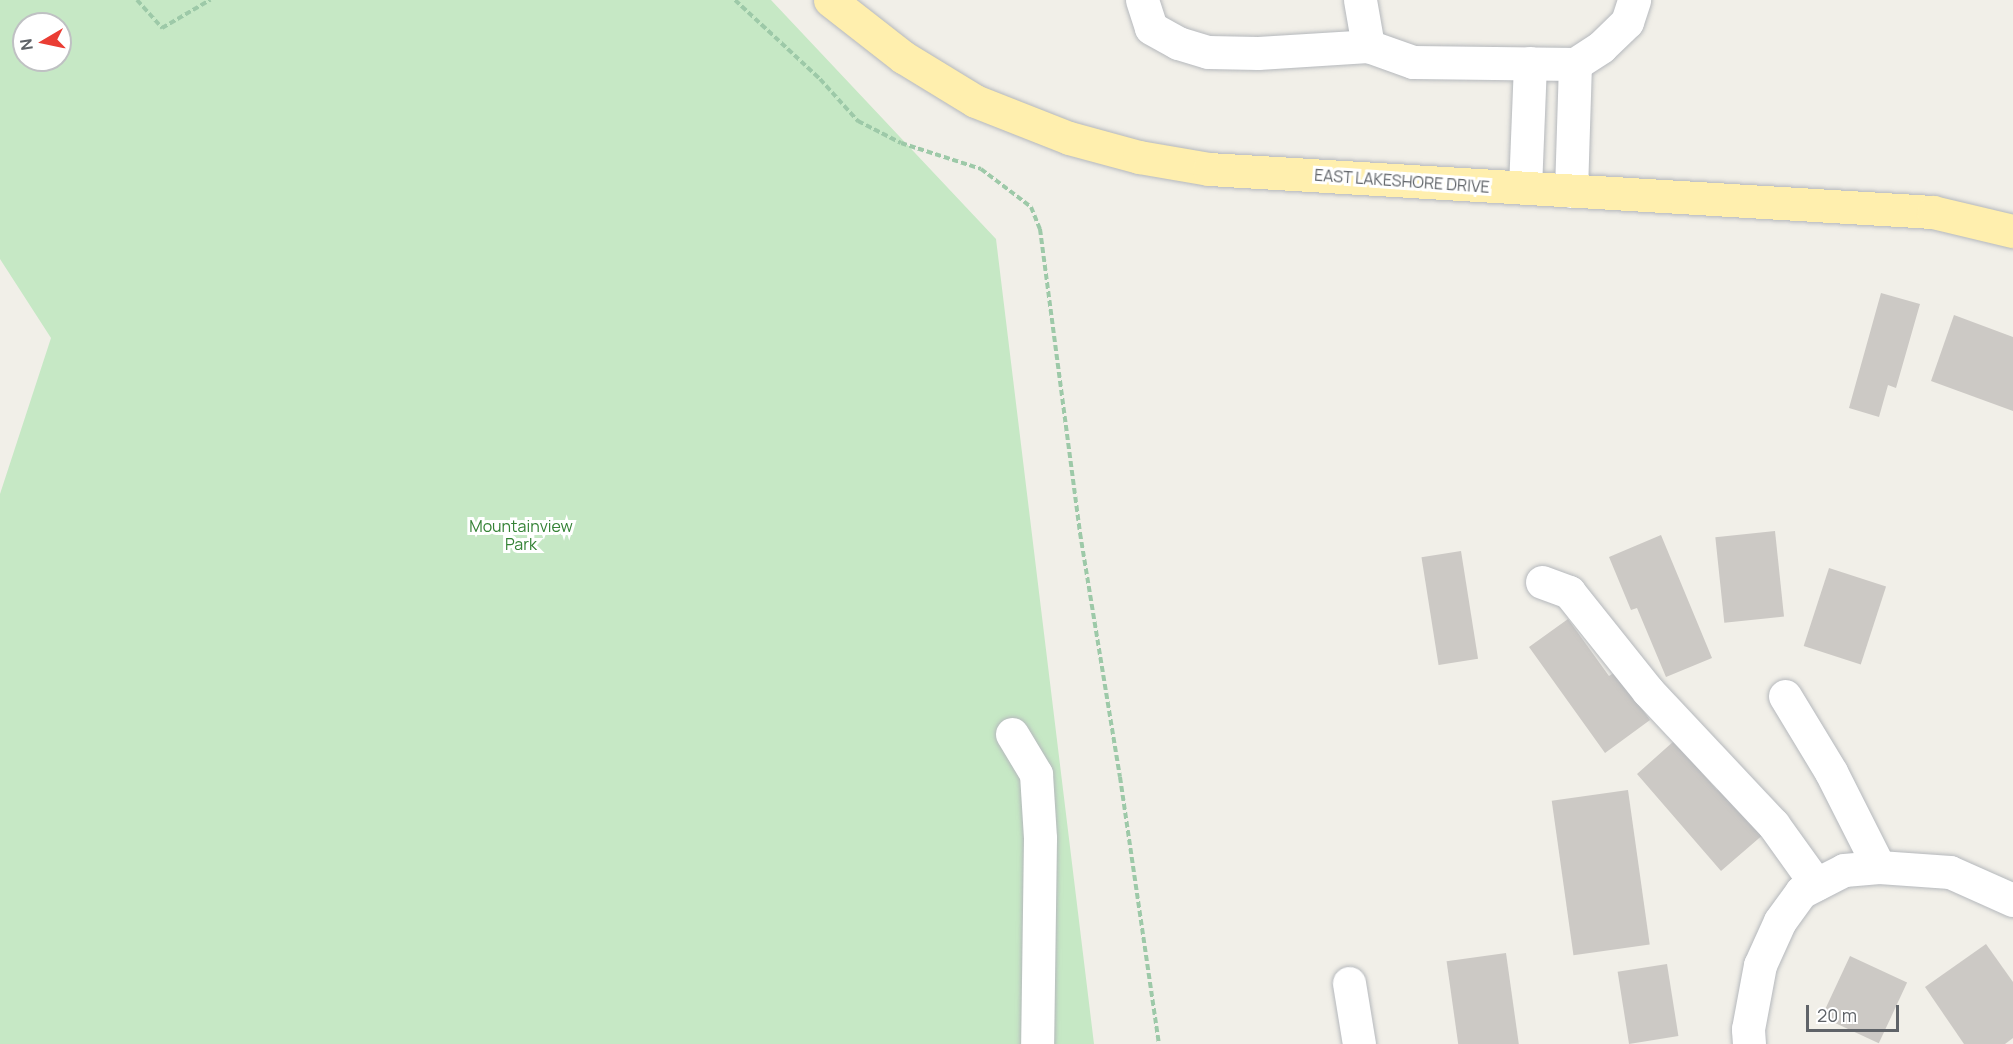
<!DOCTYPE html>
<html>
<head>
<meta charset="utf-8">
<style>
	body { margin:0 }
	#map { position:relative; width:2013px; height:1044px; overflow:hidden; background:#f1efe8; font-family:Manrope,sans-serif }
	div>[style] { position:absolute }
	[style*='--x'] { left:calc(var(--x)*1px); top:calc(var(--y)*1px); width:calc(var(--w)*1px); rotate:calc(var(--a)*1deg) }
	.green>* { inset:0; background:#c6e8c5 }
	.building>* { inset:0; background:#ccc9c5; transform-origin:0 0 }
	.path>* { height:4px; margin-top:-2px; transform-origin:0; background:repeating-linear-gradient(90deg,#9dc9a8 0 6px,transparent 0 9px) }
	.roads { filter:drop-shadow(0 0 2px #b5b8bc) drop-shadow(0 0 2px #b5b8bc) }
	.minor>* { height:33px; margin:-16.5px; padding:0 16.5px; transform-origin:16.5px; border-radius:16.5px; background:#fff }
	.major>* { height:33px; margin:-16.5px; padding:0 16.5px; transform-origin:16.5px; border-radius:16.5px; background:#ffefae }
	span { translate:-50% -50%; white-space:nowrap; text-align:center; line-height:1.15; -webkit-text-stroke:6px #fff; paint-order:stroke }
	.street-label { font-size:16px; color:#5f6368 }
	.park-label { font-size:16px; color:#348235 }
	.north { position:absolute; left:12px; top:12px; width:60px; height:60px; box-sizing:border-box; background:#fff; border:2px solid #bfc1c3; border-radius:50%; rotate:261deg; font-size:16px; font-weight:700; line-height:24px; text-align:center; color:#5f6368 }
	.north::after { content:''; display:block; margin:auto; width:21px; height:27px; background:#ea3d34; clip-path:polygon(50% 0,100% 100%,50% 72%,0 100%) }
	.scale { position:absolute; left:1806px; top:1005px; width:93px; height:27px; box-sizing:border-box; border:3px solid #5f6368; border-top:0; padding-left:8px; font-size:18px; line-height:21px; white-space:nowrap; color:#5f6368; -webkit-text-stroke:4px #fff; paint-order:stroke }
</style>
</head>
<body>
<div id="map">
	<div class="green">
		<i style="clip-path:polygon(evenodd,0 0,771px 0,996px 239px,1094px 1044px,0 1044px,0 494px,51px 338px,0 259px,0 0,24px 24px,60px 24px,60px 60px,24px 60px,24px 24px)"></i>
	</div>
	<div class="building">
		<i style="clip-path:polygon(1881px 293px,1920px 304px,1896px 388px,1888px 385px,1879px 417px,1849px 408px)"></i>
		<i style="clip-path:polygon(1954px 315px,2013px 337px,2013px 411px,1931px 381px)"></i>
		<i style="left:1775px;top:531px;width:86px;height:60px;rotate:84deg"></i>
		<i style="clip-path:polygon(1661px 535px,1712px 658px,1666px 677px,1637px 608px,1631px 610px,1609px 557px)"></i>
		<i style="left:1461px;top:551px;width:109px;height:40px;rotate:81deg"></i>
		<i style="left:1829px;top:568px;width:60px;height:82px;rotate:18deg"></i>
		<i style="clip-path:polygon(1568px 619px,1609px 676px,1615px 672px,1650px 720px,1605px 753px,1529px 647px)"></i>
		<i style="clip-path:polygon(1674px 741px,1717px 790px,1723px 785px,1765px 833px,1721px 871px,1637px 774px)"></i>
		<i style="left:1628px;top:790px;width:156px;height:77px;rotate:82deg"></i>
		<i style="clip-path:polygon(1986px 944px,2013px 982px,2013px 1038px,2005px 1044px,1964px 1044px,1925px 987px)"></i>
		<i style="left:1506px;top:953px;width:92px;height:60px;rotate:82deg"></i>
		<i style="left:1850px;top:956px;width:63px;height:67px;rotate:25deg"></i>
		<i style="left:1667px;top:964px;width:73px;height:50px;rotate:81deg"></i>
	</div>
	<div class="path">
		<i style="--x:137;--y:0;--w:38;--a:48"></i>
		<i style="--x:162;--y:28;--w:56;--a:-30.3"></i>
		<i style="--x:735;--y:0;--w:116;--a:42.9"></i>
		<i style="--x:820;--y:79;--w:57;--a:47.9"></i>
		<i style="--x:858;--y:121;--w:48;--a:27.1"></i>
		<i style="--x:901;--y:143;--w:84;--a:18"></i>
		<i style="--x:981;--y:169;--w:63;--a:37.2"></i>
		<i style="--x:1031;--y:207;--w:24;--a:68"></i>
		<i style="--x:1040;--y:229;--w:307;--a:82.5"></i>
		<i style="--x:1080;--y:533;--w:247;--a:80.7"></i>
		<i style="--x:1120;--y:777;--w:270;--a:81.7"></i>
	</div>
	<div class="roads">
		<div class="minor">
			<i style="--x:1142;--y:0;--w:29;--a:72"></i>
			<i style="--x:1151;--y:28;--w:31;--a:29"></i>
			<i style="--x:1178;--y:43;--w:31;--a:17"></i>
			<i style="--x:1208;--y:52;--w:50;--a:1.1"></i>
			<i style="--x:1258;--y:53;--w:110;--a:-3.6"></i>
			<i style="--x:1368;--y:46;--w:48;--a:19.6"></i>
			<i style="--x:1413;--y:62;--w:162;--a:0.7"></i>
			<i style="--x:1575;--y:64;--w:31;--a:-33"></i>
			<i style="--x:1601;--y:47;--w:36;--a:-44"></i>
			<i style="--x:1627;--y:22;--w:23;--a:-72"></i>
			<i style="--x:1360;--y:0;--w:47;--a:80.1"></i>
			<i style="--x:1525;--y:188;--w:125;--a:-87.7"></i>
			<i style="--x:1571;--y:191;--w:127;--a:-88.2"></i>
			<i style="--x:1542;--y:582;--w:29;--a:20"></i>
			<i style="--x:1569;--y:592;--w:127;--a:51.4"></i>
			<i style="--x:1648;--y:691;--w:183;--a:46.8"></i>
			<i style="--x:1773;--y:824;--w:74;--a:54.4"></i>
			<i style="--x:1785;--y:696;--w:89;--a:58.8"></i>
			<i style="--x:1831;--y:772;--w:106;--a:63.2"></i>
			<i style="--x:1012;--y:734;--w:47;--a:59"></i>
			<i style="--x:1036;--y:774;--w:64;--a:86.4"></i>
			<i style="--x:1040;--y:838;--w:206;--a:90.8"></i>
			<i style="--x:1349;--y:983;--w:62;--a:80.7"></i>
			<i style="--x:1749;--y:1044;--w:15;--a:-94"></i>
			<i style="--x:1748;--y:1029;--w:65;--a:-79.4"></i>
			<i style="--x:1760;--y:965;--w:48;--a:-65.6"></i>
			<i style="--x:1780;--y:921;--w:36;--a:-54"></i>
			<i style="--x:1801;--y:892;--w:48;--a:-27.1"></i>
			<i style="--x:1844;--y:870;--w:35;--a:-5"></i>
			<i style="--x:1879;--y:867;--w:71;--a:4"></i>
			<i style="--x:1950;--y:872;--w:69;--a:24"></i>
		</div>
		<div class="major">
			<i style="--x:830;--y:0;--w:93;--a:38"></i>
			<i style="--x:903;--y:57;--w:84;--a:31.4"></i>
			<i style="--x:975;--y:101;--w:101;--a:21.5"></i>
			<i style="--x:1069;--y:138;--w:73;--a:15.2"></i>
			<i style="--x:1139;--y:157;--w:71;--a:9.7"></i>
			<i style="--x:1209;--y:169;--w:725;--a:3.4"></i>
			<i style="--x:1933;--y:212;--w:82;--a:13.4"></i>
		</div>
	</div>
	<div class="street-label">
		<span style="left:1402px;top:181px;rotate:4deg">EAST LAKESHORE DRIVE</span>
	</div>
	<div class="park-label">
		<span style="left:521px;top:535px">Mountainview<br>Park</span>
	</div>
	<div class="north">N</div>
	<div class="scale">20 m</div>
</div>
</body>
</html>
